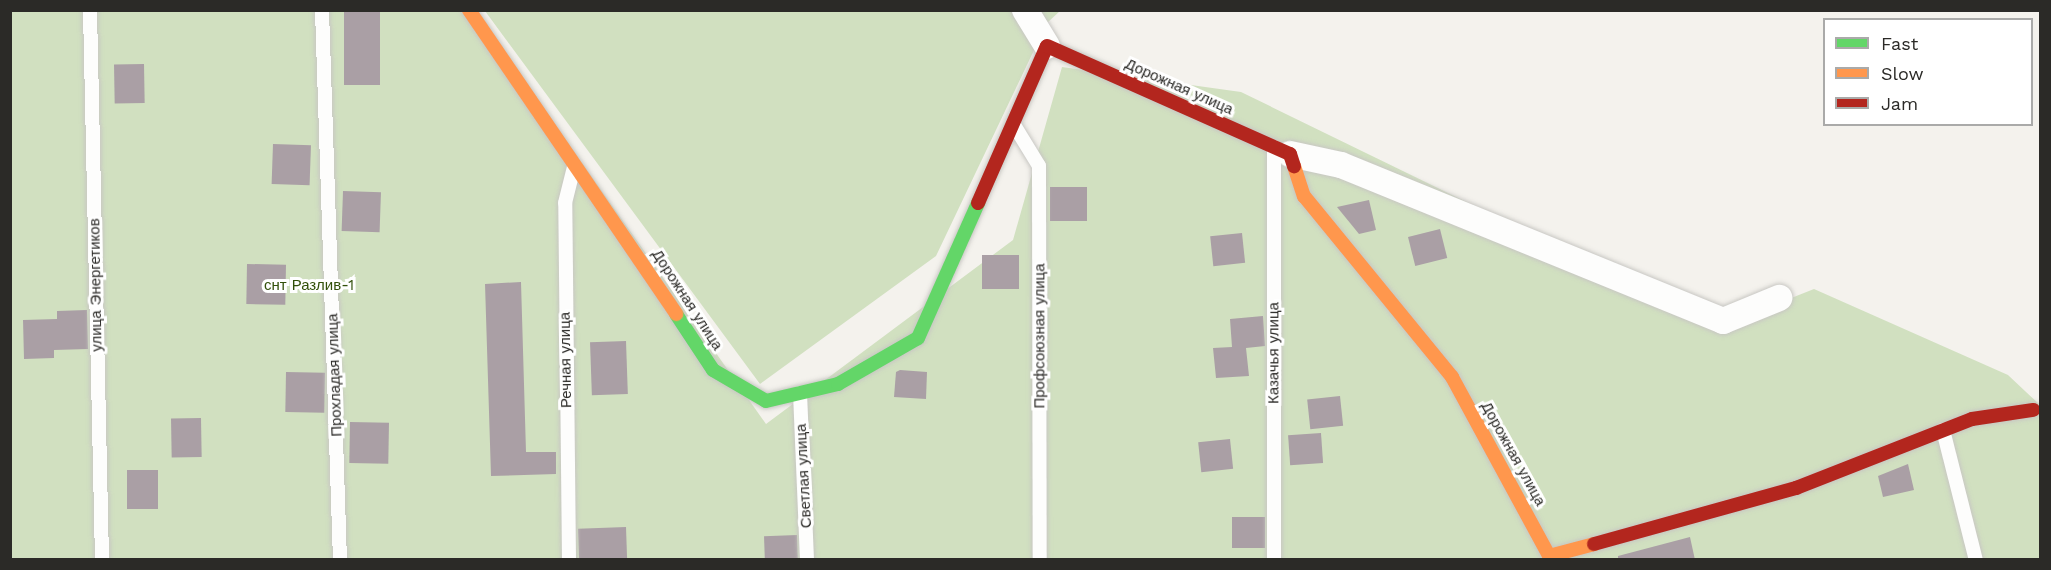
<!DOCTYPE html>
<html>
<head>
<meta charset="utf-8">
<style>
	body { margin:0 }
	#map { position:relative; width:2051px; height:570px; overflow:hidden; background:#f4f2ed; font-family:"Work Sans",sans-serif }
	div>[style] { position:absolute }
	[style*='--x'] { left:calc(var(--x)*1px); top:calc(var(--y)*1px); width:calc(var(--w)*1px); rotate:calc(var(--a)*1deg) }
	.green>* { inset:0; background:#d1e0c0 }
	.building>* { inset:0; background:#aa9fa5; transform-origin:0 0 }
	.roads { filter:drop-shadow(0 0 2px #c8c7c3) drop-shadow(0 0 2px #c8c7c3) }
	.lane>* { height:14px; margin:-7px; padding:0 7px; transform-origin:7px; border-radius:7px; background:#fdfdfc }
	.street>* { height:26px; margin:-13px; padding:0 13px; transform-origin:13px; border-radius:13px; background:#fdfdfc }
	.fast>* { height:14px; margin:-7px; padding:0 7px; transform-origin:7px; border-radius:7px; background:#63d668 }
	.slow>* { height:14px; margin:-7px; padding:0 7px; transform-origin:7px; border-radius:7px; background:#ff974d }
	.jam>* { height:14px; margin:-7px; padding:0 7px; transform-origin:7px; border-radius:7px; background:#b3261e }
	span { translate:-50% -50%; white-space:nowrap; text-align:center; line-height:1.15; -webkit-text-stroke:6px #fff; paint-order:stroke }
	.street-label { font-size:15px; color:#2b2a27 }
	.park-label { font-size:15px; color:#32500a }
	.frame { position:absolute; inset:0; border:12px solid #2b2a27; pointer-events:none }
	.legend { position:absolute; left:1823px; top:18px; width:210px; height:108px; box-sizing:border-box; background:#fff; border:2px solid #aaaaa9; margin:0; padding:8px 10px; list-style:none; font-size:18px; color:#2b2a27 }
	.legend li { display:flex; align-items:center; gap:12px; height:30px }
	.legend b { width:30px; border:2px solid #aaaaa9 }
</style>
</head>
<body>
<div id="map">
	<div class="green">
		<i style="clip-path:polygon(10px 11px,475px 11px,766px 424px,1013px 240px,1062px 67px,1241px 92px,1721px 326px,1814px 289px,2008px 375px,2040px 405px,2040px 559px,11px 559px)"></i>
		<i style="clip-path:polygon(485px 11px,1060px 11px,1047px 23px,936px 256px,760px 384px)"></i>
	</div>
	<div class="building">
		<i style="left:344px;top:10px;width:36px;height:75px"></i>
		<i style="left:144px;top:64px;width:39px;height:30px;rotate:89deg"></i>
		<i style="left:273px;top:144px;width:38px;height:40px;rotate:2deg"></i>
		<i style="left:1087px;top:187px;width:34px;height:37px;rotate:90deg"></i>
		<i style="left:343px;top:191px;width:38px;height:40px;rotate:2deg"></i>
		<i style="clip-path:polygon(1369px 200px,1376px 230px,1359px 234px,1337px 207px)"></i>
		<i style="left:1440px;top:229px;width:30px;height:33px;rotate:76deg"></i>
		<i style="left:1242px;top:233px;width:30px;height:32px;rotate:84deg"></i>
		<i style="left:1019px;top:255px;width:34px;height:37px;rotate:90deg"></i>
		<i style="left:247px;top:264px;width:39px;height:40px;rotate:1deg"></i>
		<i style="clip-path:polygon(521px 282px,526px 452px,556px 452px,556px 474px,491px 476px,485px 284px)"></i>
		<i style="clip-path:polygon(87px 310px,88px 349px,54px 350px,54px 358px,24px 359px,23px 320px,57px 319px,57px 311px)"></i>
		<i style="clip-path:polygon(1263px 316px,1265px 346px,1246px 348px,1249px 376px,1216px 378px,1213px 348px,1232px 347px,1230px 319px)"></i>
		<i style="left:626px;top:341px;width:53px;height:36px;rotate:88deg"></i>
		<i style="clip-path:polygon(900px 370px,927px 372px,926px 399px,894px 397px,896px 372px)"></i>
		<i style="left:286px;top:372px;width:39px;height:40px;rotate:1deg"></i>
		<i style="left:1340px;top:396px;width:30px;height:33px;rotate:84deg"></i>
		<i style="left:201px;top:418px;width:39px;height:30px;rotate:89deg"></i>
		<i style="left:350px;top:422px;width:39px;height:41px;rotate:1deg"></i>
		<i style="left:1321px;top:433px;width:30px;height:33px;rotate:86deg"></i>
		<i style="left:1230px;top:439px;width:30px;height:32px;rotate:84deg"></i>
		<i style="clip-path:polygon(1908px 464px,1914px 490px,1883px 497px,1878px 476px)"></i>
		<i style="left:158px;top:470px;width:39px;height:31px;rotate:90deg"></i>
		<i style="left:1265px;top:517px;width:31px;height:33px;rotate:90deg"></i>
		<i style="left:626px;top:527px;width:33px;height:48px;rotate:88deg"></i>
		<i style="left:797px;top:535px;width:25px;height:33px;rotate:88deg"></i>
		<i style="clip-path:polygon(1690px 537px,1695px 560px,1618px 560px,1618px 556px)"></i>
	</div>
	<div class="roads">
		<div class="lane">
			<i style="--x:90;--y:10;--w:550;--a:88.75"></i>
			<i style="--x:322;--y:10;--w:550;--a:88.13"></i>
			<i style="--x:1014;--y:125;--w:48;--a:58.6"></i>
			<i style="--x:1039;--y:166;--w:394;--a:89.9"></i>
			<i style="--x:800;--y:393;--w:167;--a:87.6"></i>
			<i style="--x:1943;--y:430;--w:134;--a:75.8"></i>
			<i style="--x:569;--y:560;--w:357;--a:-90.6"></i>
			<i style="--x:565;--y:203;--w:37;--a:-76"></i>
			<i style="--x:1274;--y:560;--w:413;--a:-90"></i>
		</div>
		<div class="street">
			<i style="--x:1025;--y:10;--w:42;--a:58.6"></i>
			<i style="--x:1290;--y:154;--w:52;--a:12.2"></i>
			<i style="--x:1341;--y:165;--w:413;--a:22.2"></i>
			<i style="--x:1723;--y:321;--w:61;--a:-22.3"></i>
		</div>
		<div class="fast">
			<i style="--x:676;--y:314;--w:67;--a:56.5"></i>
			<i style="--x:713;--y:370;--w:61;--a:30.3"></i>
			<i style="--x:766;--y:401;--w:74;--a:-13.3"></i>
			<i style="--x:838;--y:384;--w:92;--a:-29.9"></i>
			<i style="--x:918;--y:338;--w:148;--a:-66"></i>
		</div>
		<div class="slow">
			<i style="--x:469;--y:10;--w:368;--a:55.7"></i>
			<i style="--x:1294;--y:166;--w:32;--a:72"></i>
			<i style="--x:1304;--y:196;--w:234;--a:50.7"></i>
			<i style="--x:1452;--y:377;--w:204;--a:61.5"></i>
			<i style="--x:1549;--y:556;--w:47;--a:-14.9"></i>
		</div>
		<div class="jam">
			<i style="--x:978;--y:203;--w:171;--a:-66.3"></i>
			<i style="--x:1047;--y:46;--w:266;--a:24"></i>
			<i style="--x:1290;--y:154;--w:13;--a:72"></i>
			<i style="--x:1594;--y:544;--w:210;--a:-15.5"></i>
			<i style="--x:1796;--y:488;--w:189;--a:-21.4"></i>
			<i style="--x:1972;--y:419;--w:62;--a:-8.4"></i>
		</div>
	</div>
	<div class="street-label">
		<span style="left:1179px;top:87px;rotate:24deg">Дорожная улица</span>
		<span style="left:96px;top:285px;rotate:-91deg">улица Энергетиков</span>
		<span style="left:687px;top:300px;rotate:57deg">Дорожная улица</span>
		<span style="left:1040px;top:336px;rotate:-90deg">Профсоюзная улица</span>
		<span style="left:1274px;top:353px;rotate:-90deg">Казачья улица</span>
		<span style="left:566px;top:360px;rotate:-91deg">Речная улица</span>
		<span style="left:335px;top:375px;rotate:-92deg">Прохладая улица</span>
		<span style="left:1513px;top:454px;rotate:61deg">Дорожная улица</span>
		<span style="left:804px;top:476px;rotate:-93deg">Светлая улица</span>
	</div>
	<div class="park-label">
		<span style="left:309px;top:286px">снт Разлив-1</span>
	</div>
	<div class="frame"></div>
	<ul class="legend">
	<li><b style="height:8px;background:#63d668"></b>Fast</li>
	<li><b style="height:8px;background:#ff974d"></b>Slow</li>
	<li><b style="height:8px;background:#b3261e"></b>Jam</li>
	</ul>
</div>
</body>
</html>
